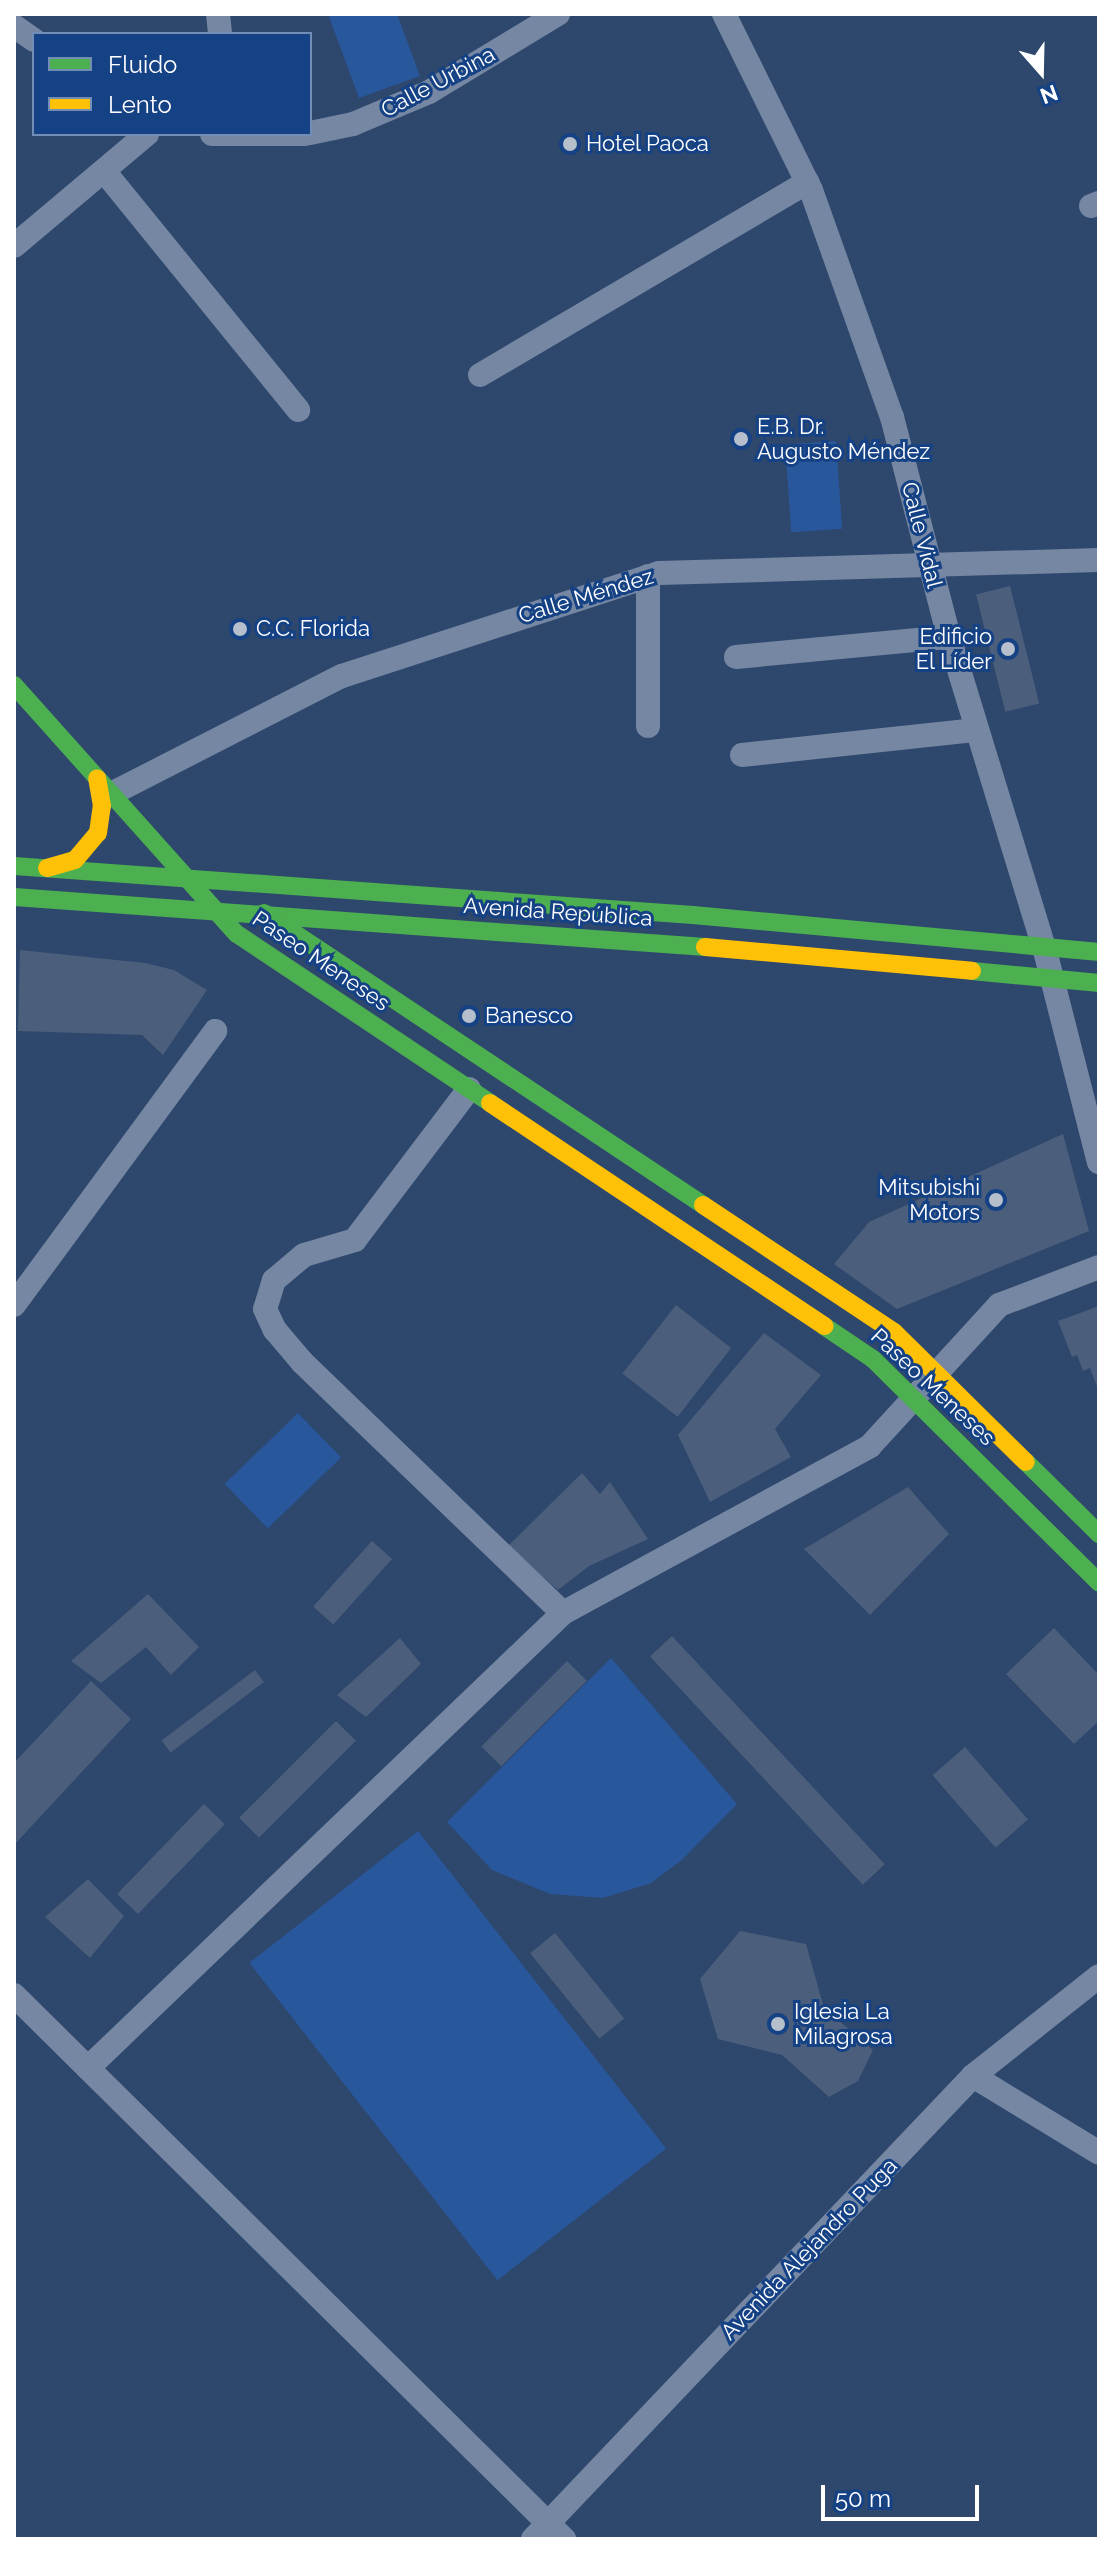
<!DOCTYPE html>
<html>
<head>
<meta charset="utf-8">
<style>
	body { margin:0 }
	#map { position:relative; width:1113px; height:2553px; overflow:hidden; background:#2e476c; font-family:Raleway,sans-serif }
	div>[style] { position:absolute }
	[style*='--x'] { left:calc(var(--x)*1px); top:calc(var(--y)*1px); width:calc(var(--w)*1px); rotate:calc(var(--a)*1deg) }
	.green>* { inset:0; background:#29579c; transform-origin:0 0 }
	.building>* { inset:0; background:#4b5f7c; transform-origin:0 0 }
	.street>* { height:24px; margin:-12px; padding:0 12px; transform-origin:12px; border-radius:12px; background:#7587a2 }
	.fast>* { height:18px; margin:-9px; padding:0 9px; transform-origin:9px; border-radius:9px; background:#4caf50 }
	.slow>* { height:18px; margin:-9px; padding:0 9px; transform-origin:9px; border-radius:9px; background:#ffc107 }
	.dots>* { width:22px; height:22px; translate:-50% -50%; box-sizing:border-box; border:4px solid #154185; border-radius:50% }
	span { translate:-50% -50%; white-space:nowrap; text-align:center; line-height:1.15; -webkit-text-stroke:6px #154185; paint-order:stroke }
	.street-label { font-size:22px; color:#fff }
	.poi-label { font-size:22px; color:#fff }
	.left { translate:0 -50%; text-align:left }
	.right { translate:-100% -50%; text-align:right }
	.frame { position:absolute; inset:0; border:16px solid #fff; pointer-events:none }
	.legend { position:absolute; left:32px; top:32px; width:280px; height:104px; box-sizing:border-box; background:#154185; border:2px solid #738db6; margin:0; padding:10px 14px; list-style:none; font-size:24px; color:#fff }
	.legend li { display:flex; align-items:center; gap:16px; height:40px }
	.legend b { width:40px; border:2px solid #738db6 }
	.north { position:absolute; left:1001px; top:32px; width:80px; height:80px; -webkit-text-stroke:6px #154185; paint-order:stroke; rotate:160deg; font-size:22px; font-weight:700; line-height:32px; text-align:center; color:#fff }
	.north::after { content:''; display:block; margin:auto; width:28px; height:36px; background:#fff; clip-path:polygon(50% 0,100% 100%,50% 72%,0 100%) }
	.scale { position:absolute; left:821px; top:2485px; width:158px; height:36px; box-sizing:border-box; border:4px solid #fff; border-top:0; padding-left:10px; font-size:24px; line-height:28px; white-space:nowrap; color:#fff; -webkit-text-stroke:6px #154185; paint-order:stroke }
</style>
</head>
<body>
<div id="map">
	<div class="green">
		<i style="clip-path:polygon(328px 14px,397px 14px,420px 76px,359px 98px)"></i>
		<i style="left:836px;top:441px;width:88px;height:51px;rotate:86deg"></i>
		<i style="left:298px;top:1413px;width:62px;height:102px;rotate:46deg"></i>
		<i style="clip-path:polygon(611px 1658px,737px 1804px,682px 1860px,651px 1883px,603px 1898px,550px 1894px,492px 1870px,447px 1822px)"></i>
		<i style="left:418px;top:1831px;width:403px;height:214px;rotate:52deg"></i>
	</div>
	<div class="building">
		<i style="left:1010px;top:586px;width:121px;height:35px;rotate:76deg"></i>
		<i style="clip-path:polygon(20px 950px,145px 963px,174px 970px,207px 990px,163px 1055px,142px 1035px,18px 1031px)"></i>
		<i style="clip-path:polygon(1063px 1134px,1089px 1231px,897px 1309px,834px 1264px,869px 1222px)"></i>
		<i style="left:676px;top:1305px;width:70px;height:87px;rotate:38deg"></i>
		<i style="clip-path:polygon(1099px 1306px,1099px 1392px,1090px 1368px,1083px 1371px,1077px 1355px,1072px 1357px,1058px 1321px)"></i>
		<i style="clip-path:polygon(764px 1333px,821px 1375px,775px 1429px,791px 1457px,710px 1502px,678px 1435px)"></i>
		<i style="clip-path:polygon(582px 1473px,600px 1494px,610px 1482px,648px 1539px,589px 1566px,558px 1590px,507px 1547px)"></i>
		<i style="clip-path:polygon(908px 1487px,949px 1534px,870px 1615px,804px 1549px)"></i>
		<i style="left:372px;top:1541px;width:27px;height:88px;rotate:42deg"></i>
		<i style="clip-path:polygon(148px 1594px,199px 1647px,171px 1675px,146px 1647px,101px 1683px,71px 1661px)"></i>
		<i style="clip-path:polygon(1054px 1628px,1099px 1675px,1099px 1721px,1074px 1744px,1006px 1674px)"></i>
		<i style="left:672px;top:1636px;width:312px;height:30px;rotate:47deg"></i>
		<i style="clip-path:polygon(400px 1638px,421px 1664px,366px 1717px,337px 1695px)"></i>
		<i style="left:567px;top:1661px;width:28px;height:121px;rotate:45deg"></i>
		<i style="left:255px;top:1670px;width:15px;height:117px;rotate:53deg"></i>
		<i style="clip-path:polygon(91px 1681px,131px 1719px,14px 1845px,14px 1763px)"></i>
		<i style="left:336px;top:1721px;width:28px;height:137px;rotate:45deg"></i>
		<i style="left:965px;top:1747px;width:96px;height:43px;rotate:49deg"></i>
		<i style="left:204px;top:1804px;width:29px;height:125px;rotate:44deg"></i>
		<i style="clip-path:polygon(88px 1879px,124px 1916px,90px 1958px,45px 1917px)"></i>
		<i style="clip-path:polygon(740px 1931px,806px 1944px,824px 2008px,873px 2050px,858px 2081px,829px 2097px,782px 2055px,718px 2039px,700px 1979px)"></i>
		<i style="left:555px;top:1933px;width:110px;height:32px;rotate:51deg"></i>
	</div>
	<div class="street">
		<i style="--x:218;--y:14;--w:20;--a:84"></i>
		<i style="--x:724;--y:14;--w:196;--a:63.7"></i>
		<i style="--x:811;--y:190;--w:241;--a:70.4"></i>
		<i style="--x:892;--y:417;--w:227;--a:75.5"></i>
		<i style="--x:949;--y:637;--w:324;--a:73"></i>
		<i style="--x:1044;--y:947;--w:222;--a:75.7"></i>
		<i style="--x:14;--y:26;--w:24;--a:35"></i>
		<i style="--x:310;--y:133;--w:44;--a:-11.8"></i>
		<i style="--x:353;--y:124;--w:82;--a:-22.8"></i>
		<i style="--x:429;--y:92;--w:151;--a:-31.2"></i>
		<i style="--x:212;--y:134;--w:93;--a:0"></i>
		<i style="--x:104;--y:171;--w:308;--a:50.9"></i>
		<i style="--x:1091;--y:206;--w:9;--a:-21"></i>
		<i style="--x:14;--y:246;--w:174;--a:-40.1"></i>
		<i style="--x:480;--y:375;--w:380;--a:-30.5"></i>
		<i style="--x:648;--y:576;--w:150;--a:90"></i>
		<i style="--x:736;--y:657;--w:214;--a:-5.4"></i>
		<i style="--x:742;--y:755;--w:236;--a:-6.1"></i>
		<i style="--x:111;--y:794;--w:259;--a:-27.1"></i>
		<i style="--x:342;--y:676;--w:333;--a:-18"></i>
		<i style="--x:659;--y:573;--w:440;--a:-1.7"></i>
		<i style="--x:469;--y:1089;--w:189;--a:127.1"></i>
		<i style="--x:355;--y:1240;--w:53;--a:163.6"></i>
		<i style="--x:304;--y:1255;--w:39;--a:140"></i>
		<i style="--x:274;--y:1280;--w:30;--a:107"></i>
		<i style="--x:265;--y:1309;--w:23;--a:65"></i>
		<i style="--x:275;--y:1330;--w:42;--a:49.8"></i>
		<i style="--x:302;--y:1362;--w:362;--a:43.9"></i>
		<i style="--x:14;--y:1305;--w:340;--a:-53.7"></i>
		<i style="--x:14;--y:1995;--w:774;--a:44.69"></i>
		<i style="--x:88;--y:2068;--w:658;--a:-43.77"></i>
		<i style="--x:563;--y:1613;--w:349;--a:-28.5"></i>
		<i style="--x:870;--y:1446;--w:191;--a:-47.5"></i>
		<i style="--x:999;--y:1305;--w:107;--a:-20.8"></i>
		<i style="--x:973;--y:2076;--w:148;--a:31.4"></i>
		<i style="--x:533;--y:2539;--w:639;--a:-46.46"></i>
		<i style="--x:973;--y:2076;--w:161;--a:-38.4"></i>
	</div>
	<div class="fast">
		<i style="--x:14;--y:685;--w:334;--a:48.2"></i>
		<i style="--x:237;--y:934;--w:304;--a:33.7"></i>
		<i style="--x:14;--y:866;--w:681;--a:4.13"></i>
		<i style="--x:693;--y:915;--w:408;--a:5.2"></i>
		<i style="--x:14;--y:897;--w:693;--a:4.14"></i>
		<i style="--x:264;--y:913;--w:527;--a:33.63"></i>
		<i style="--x:972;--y:971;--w:128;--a:5.4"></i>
		<i style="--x:824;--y:1326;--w:59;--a:34"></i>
		<i style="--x:873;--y:1359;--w:318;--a:44.7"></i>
		<i style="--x:1026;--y:1462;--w:103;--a:44.6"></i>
	</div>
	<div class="slow">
		<i style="--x:47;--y:868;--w:29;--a:-16"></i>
		<i style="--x:75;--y:860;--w:35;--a:-50"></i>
		<i style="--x:98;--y:833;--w:27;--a:-82"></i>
		<i style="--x:102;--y:806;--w:28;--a:-100"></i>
		<i style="--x:705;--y:947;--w:268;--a:5.1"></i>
		<i style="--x:490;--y:1103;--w:402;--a:33.7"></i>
		<i style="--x:703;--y:1205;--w:229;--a:33.6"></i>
		<i style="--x:894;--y:1332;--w:185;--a:44.6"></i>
	</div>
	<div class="dots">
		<i style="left:570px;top:144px;background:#b6bfcc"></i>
		<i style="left:741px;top:439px;background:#b6bfcc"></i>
		<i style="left:240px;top:629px;background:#b6bfcc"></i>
		<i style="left:1008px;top:649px;background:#b6bfcc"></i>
		<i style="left:469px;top:1016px;background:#b6bfcc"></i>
		<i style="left:996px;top:1200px;background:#b6bfcc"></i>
		<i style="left:778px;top:2024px;background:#b6bfcc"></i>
	</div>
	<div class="street-label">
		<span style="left:438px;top:82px;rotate:-28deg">Calle Urbina</span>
		<span style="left:922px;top:535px;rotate:76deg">Calle Vidal</span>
		<span style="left:586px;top:596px;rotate:-17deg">Calle Méndez</span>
		<span style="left:558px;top:912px;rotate:4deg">Avenida República</span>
		<span style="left:321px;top:961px;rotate:34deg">Paseo Meneses</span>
		<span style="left:933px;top:1387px;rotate:43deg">Paseo Meneses</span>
		<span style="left:809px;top:2249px;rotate:-46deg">Avenida Alejandro Puga</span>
	</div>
	<div class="poi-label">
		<span class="left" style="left:586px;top:144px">Hotel Paoca</span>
		<span class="left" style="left:757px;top:439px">E.B. Dr.<br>Augusto Méndez</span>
		<span class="left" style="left:256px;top:629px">C.C. Florida</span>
		<span class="right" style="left:992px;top:649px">Edificio<br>El Líder</span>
		<span class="left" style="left:485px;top:1016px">Banesco</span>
		<span class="right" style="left:980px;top:1200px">Mitsubishi<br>Motors</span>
		<span class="left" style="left:794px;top:2024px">Iglesia La<br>Milagrosa</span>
	</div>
	<div class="frame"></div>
	<ul class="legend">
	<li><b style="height:10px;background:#4caf50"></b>Fluido</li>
	<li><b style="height:10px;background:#ffc107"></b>Lento</li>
	</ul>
	<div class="north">N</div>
	<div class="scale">50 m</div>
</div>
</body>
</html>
